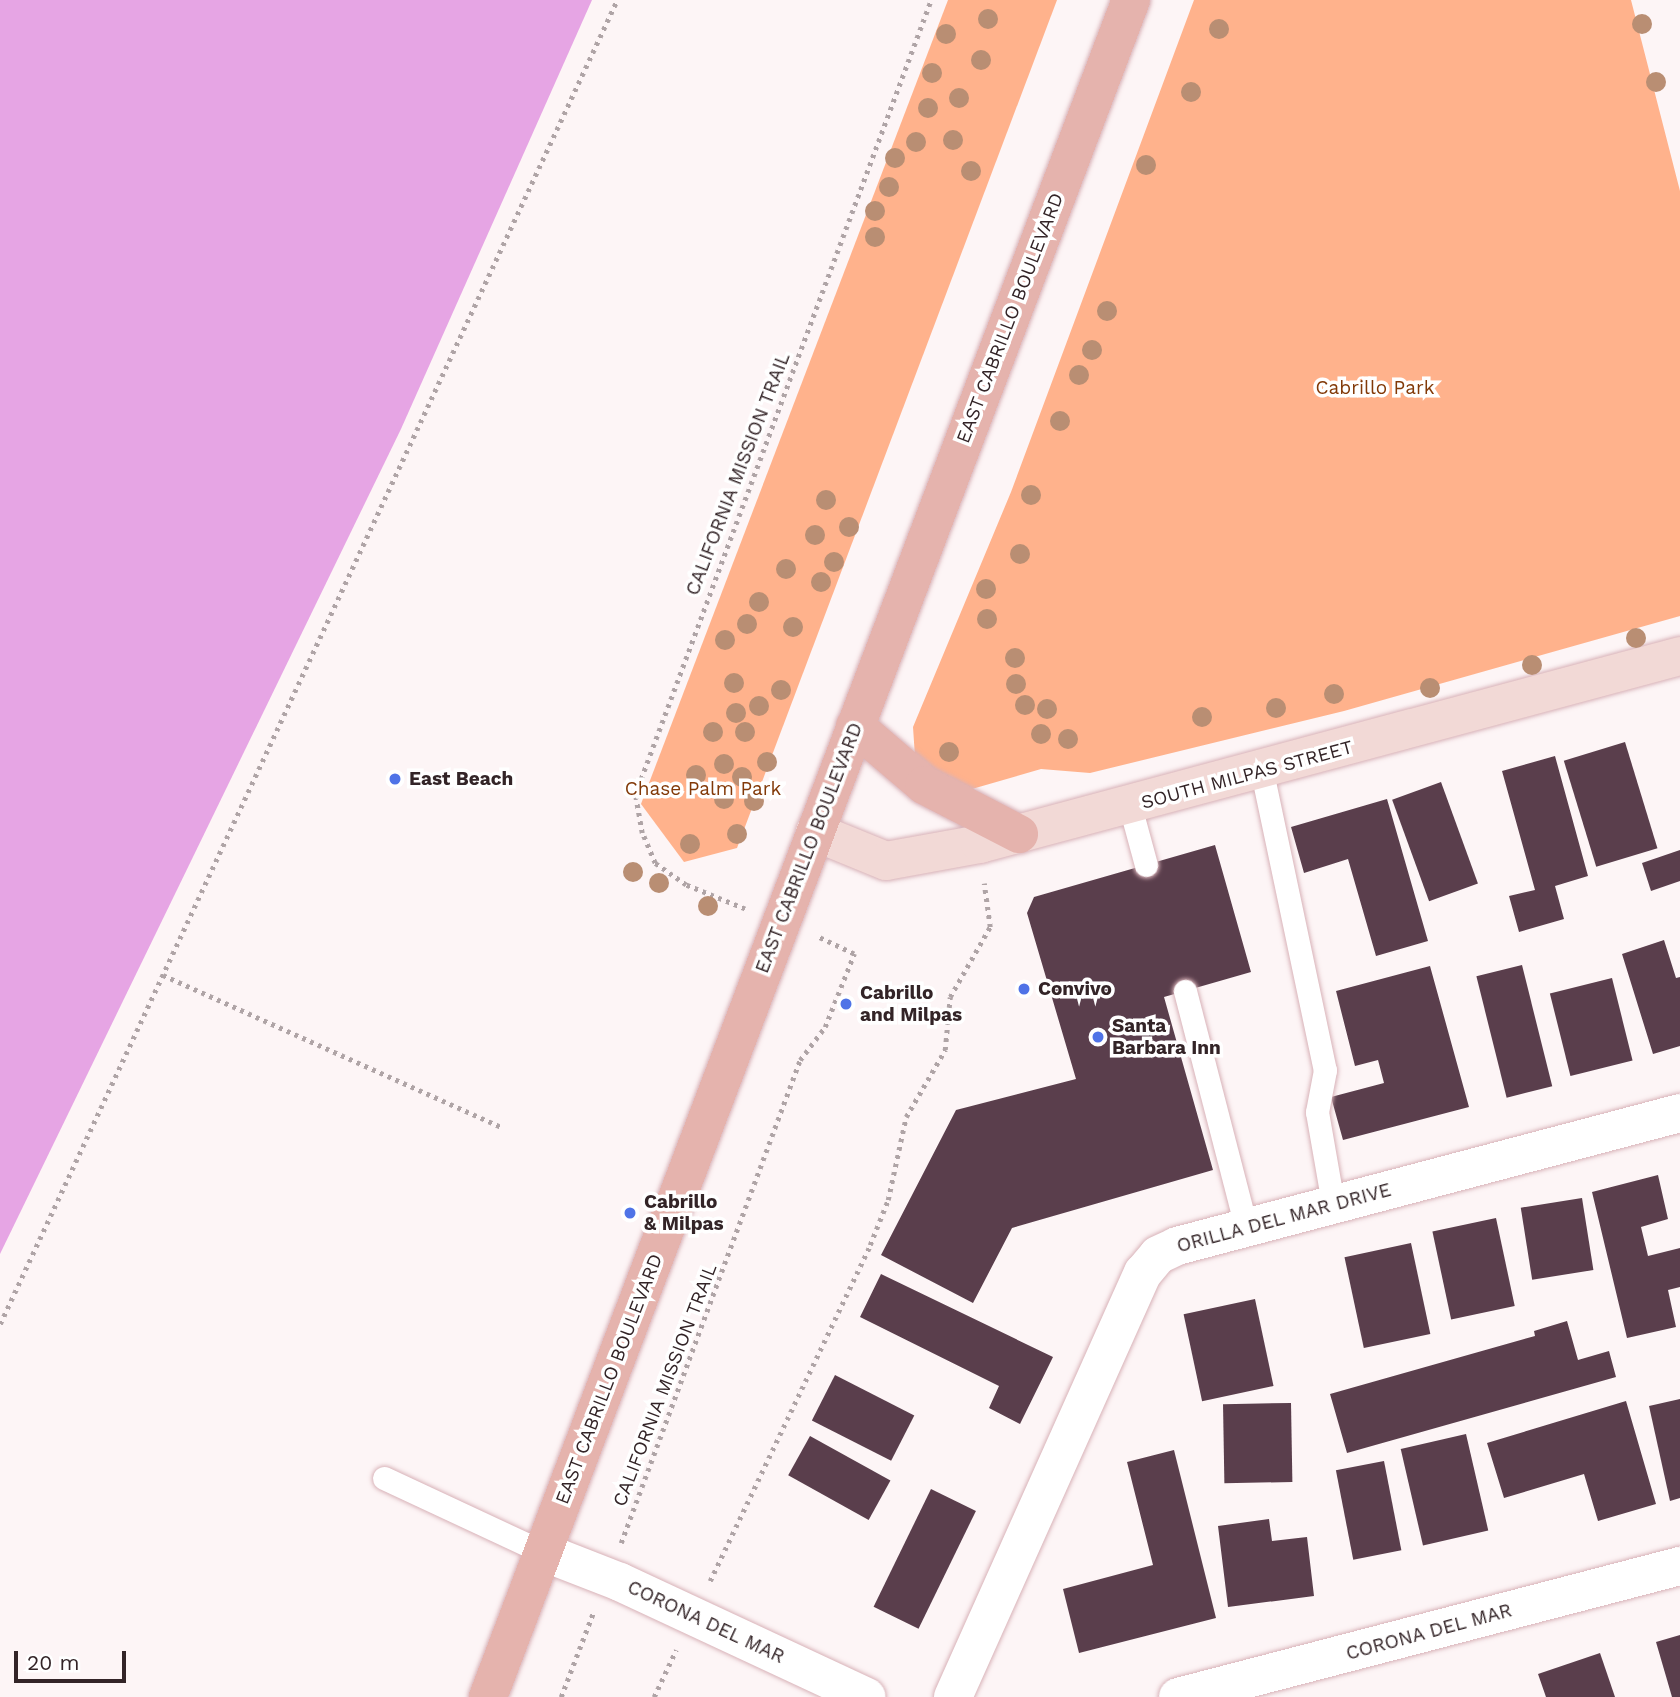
<!DOCTYPE html>
<html>
<head>
<meta charset="utf-8">
<style>
	body { margin:0 }
	#map { position:relative; width:1680px; height:1697px; overflow:hidden; background:#fdf5f6; font-family:"Work Sans",sans-serif }
	div>[style] { position:absolute }
	[style*='--x'] { left:calc(var(--x)*1px); top:calc(var(--y)*1px); width:calc(var(--w)*1px); rotate:calc(var(--a)*1deg) }
	.green>* { inset:0; background:#ffb28c }
	.water>* { inset:0; background:#e6a5e4 }
	.building>* { inset:0; background:#5a3e4c; transform-origin:0 0 }
	.path>* { height:4.5px; margin-top:-2.25px; transform-origin:0; background:repeating-linear-gradient(90deg,#afa4a6 0 3.5px,transparent 0 8.5px) }
	.roads { filter:drop-shadow(0 0 2px #d8b2b8) drop-shadow(0 0 2px #d8b2b8) }
	.service>* { height:23px; margin:-11.5px; padding:0 11.5px; transform-origin:11.5px; border-radius:11.5px; background:#fff }
	.minor>* { height:38px; margin:-19px; padding:0 19px; transform-origin:19px; border-radius:19px; background:#fff }
	.secondary>* { height:38px; margin:-19px; padding:0 19px; transform-origin:19px; border-radius:19px; background:#f2d9d6 }
	.primary>* { height:38px; margin:-19px; padding:0 19px; transform-origin:19px; border-radius:19px; background:#e5b3ad }
	.trees>* { width:20px; height:20px; margin:-10px; border-radius:50%; background:#b98e73 }
	.dots>* { width:19px; height:19px; translate:-50% -50%; box-sizing:border-box; border:4px solid #fff; border-radius:50% }
	span { translate:-50% -50%; white-space:nowrap; text-align:center; line-height:1.15; -webkit-text-stroke:7px #fff; paint-order:stroke }
	.street-label { font-size:19px; color:#332427 }
	.park-label { font-size:19px; color:#823908 }
	.poi-label { font-size:19px; color:#332427; font-weight:700 }
	.left { translate:0 -50%; text-align:left }
	.scale { position:absolute; left:14px; top:1651px; width:112px; height:32px; box-sizing:border-box; border:4px solid #332427; border-top:0; padding-left:9px; font-size:21px; line-height:24px; white-space:nowrap; color:#332427; -webkit-text-stroke:5px #fff; paint-order:stroke }
</style>
</head>
<body>
<div id="map">
	<div class="green">
		<i style="clip-path:polygon(948px 0,1057px 0,737px 848px,684px 862px,641px 804px)"></i>
		<i style="clip-path:polygon(1194px 0,1631px 0,1680px 191px,1680px 616px,1344px 711px,1090px 773px,1041px 769px,972px 789px,944px 785px,915px 757px,913px 727px,1011px 492px)"></i>
	</div>
	<div class="water">
		<i style="clip-path:polygon(0 0,592px 0,401px 429px,0 1254px)"></i>
	</div>
	<div class="building">
		<i style="left:1625px;top:742px;width:111px;height:64px;rotate:73deg"></i>
		<i style="clip-path:polygon(1555px 756px,1588px 876px,1555px 886px,1564px 919px,1519px 932px,1509px 896px,1535px 890px,1502px 771px)"></i>
		<i style="left:1441px;top:782px;width:108px;height:52px;rotate:70deg"></i>
		<i style="clip-path:polygon(1387px 799px,1428px 941px,1376px 956px,1348px 859px,1304px 873px,1291px 827px)"></i>
		<i style="clip-path:polygon(1215px 845px,1251px 972px,1164px 997px,1213px 1170px,1012px 1228px,973px 1303px,881px 1255px,956px 1110px,1076px 1079px,1027px 913px,1034px 897px)"></i>
		<i style="clip-path:polygon(1680px 850px,1680px 881px,1651px 891px,1642px 863px)"></i>
		<i style="clip-path:polygon(1664px 940px,1676px 978px,1680px 977px,1680px 1046px,1653px 1054px,1622px 954px)"></i>
		<i style="left:1522px;top:965px;width:125px;height:47px;rotate:76deg"></i>
		<i style="clip-path:polygon(1430px 966px,1469px 1107px,1343px 1140px,1331px 1097px,1384px 1083px,1378px 1060px,1355px 1066px,1336px 991px)"></i>
		<i style="left:1612px;top:978px;width:85px;height:64px;rotate:76deg"></i>
		<i style="clip-path:polygon(1658px 1175px,1668px 1219px,1641px 1227px,1648px 1256px,1680px 1248px,1680px 1287px,1668px 1290px,1676px 1327px,1627px 1338px,1592px 1192px)"></i>
		<i style="left:1582px;top:1198px;width:73px;height:62px;rotate:81deg"></i>
		<i style="left:1496px;top:1218px;width:90px;height:65px;rotate:78deg"></i>
		<i style="left:1411px;top:1243px;width:93px;height:68px;rotate:78deg"></i>
		<i style="clip-path:polygon(881px 1274px,1053px 1357px,1020px 1424px,989px 1408px,999px 1386px,860px 1317px)"></i>
		<i style="left:1255px;top:1299px;width:89px;height:73px;rotate:78deg"></i>
		<i style="clip-path:polygon(1567px 1321px,1578px 1360px,1609px 1351px,1616px 1377px,1347px 1453px,1330px 1394px,1535px 1336px,1534px 1331px)"></i>
		<i style="left:835px;top:1375px;width:89px;height:51px;rotate:27deg"></i>
		<i style="clip-path:polygon(1680px 1399px,1680px 1498px,1670px 1501px,1649px 1406px)"></i>
		<i style="clip-path:polygon(1626px 1401px,1656px 1504px,1598px 1521px,1584px 1474px,1504px 1498px,1487px 1443px)"></i>
		<i style="left:1291px;top:1403px;width:79px;height:68px;rotate:89deg"></i>
		<i style="left:1466px;top:1434px;width:99px;height:67px;rotate:77deg"></i>
		<i style="left:810px;top:1436px;width:92px;height:45px;rotate:29deg"></i>
		<i style="clip-path:polygon(1174px 1450px,1216px 1618px,1079px 1653px,1063px 1589px,1153px 1565px,1127px 1462px)"></i>
		<i style="left:1384px;top:1461px;width:91px;height:49px;rotate:79deg"></i>
		<i style="left:931px;top:1489px;width:50px;height:131px;rotate:26deg"></i>
		<i style="clip-path:polygon(1269px 1519px,1272px 1541px,1307px 1537px,1314px 1596px,1228px 1607px,1218px 1526px)"></i>
		<i style="clip-path:polygon(1680px 1635px,1680px 1697px,1672px 1697px,1656px 1642px)"></i>
		<i style="clip-path:polygon(1600px 1653px,1615px 1697px,1546px 1697px,1538px 1674px)"></i>
	</div>
	<div class="path">
		<i style="--x:745;--y:909;--w:64;--a:-157.9"></i>
		<i style="--x:686;--y:885;--w:38;--a:-145"></i>
		<i style="--x:655;--y:863;--w:33;--a:-113"></i>
		<i style="--x:642;--y:833;--w:39;--a:-100"></i>
		<i style="--x:635;--y:795;--w:848;--a:-69.58"></i>
		<i style="--x:163;--y:975;--w:371;--a:24.2"></i>
		<i style="--x:0;--y:1324;--w:1461;--a:-65.01"></i>
		<i style="--x:621;--y:1543;--w:515;--a:-69.67"></i>
		<i style="--x:800;--y:1060;--w:41;--a:-52.9"></i>
		<i style="--x:825;--y:1027;--w:79;--a:-68.3"></i>
		<i style="--x:854;--y:954;--w:42;--a:-154.7"></i>
		<i style="--x:710;--y:1581;--w:372;--a:-64.5"></i>
		<i style="--x:870;--y:1245;--w:48;--a:-68.2"></i>
		<i style="--x:888;--y:1200;--w:85;--a:-77.8"></i>
		<i style="--x:906;--y:1117;--w:78;--a:-59.8"></i>
		<i style="--x:945;--y:1050;--w:53;--a:-84.6"></i>
		<i style="--x:950;--y:997;--w:81;--a:-60.3"></i>
		<i style="--x:990;--y:927;--w:44;--a:-97.8"></i>
		<i style="--x:561;--y:1697;--w:90;--a:-69.1"></i>
		<i style="--x:654;--y:1697;--w:52;--a:-64.9"></i>
	</div>
	<div class="roads">
		<div class="service">
			<i style="--x:1262;--y:772;--w:305;--a:78.1"></i>
			<i style="--x:1325;--y:1070;--w:43;--a:100.8"></i>
			<i style="--x:1317;--y:1112;--w:93;--a:80.1"></i>
			<i style="--x:1130;--y:806;--w:61;--a:74.8"></i>
			<i style="--x:1185;--y:991;--w:244;--a:75.5"></i>
			<i style="--x:384;--y:1478;--w:175;--a:25"></i>
		</div>
		<div class="minor">
			<i style="--x:543;--y:1552;--w:83;--a:21.3"></i>
			<i style="--x:620;--y:1582;--w:272;--a:25"></i>
			<i style="--x:953;--y:1697;--w:465;--a:-65.9"></i>
			<i style="--x:1143;--y:1273;--w:23;--a:-50"></i>
			<i style="--x:1158;--y:1255;--w:21;--a:-25"></i>
			<i style="--x:1177;--y:1246;--w:520;--a:-14.81"></i>
			<i style="--x:1178;--y:1697;--w:519;--a:-14.63"></i>
		</div>
		<div class="secondary">
			<i style="--x:815;--y:832;--w:77;--a:22.2"></i>
			<i style="--x:886;--y:861;--w:96;--a:-10.3"></i>
			<i style="--x:980;--y:844;--w:725;--a:-15.03"></i>
		</div>
		<div class="primary">
			<i style="--x:855;--y:726;--w:91;--a:40.5"></i>
			<i style="--x:924;--y:785;--w:107;--a:27.3"></i>
			<i style="--x:488;--y:1697;--w:1815;--a:-69.25"></i>
		</div>
	</div>
	<div class="trees">
		<i style="left:988px;top:19px"></i>
		<i style="left:1642px;top:24px"></i>
		<i style="left:1219px;top:29px"></i>
		<i style="left:946px;top:34px"></i>
		<i style="left:981px;top:60px"></i>
		<i style="left:932px;top:73px"></i>
		<i style="left:1656px;top:82px"></i>
		<i style="left:1191px;top:92px"></i>
		<i style="left:959px;top:98px"></i>
		<i style="left:928px;top:108px"></i>
		<i style="left:953px;top:140px"></i>
		<i style="left:916px;top:142px"></i>
		<i style="left:895px;top:158px"></i>
		<i style="left:1146px;top:165px"></i>
		<i style="left:971px;top:171px"></i>
		<i style="left:889px;top:187px"></i>
		<i style="left:875px;top:211px"></i>
		<i style="left:875px;top:237px"></i>
		<i style="left:1107px;top:311px"></i>
		<i style="left:1092px;top:350px"></i>
		<i style="left:1079px;top:375px"></i>
		<i style="left:1060px;top:421px"></i>
		<i style="left:1031px;top:495px"></i>
		<i style="left:826px;top:500px"></i>
		<i style="left:849px;top:527px"></i>
		<i style="left:815px;top:535px"></i>
		<i style="left:1020px;top:554px"></i>
		<i style="left:834px;top:562px"></i>
		<i style="left:786px;top:569px"></i>
		<i style="left:821px;top:582px"></i>
		<i style="left:986px;top:589px"></i>
		<i style="left:759px;top:602px"></i>
		<i style="left:987px;top:619px"></i>
		<i style="left:747px;top:624px"></i>
		<i style="left:793px;top:627px"></i>
		<i style="left:1636px;top:638px"></i>
		<i style="left:725px;top:640px"></i>
		<i style="left:1015px;top:658px"></i>
		<i style="left:1532px;top:665px"></i>
		<i style="left:734px;top:683px"></i>
		<i style="left:1016px;top:684px"></i>
		<i style="left:1430px;top:688px"></i>
		<i style="left:781px;top:690px"></i>
		<i style="left:1334px;top:694px"></i>
		<i style="left:1025px;top:705px"></i>
		<i style="left:759px;top:706px"></i>
		<i style="left:1276px;top:708px"></i>
		<i style="left:1047px;top:709px"></i>
		<i style="left:736px;top:713px"></i>
		<i style="left:1202px;top:717px"></i>
		<i style="left:713px;top:732px"></i>
		<i style="left:745px;top:732px"></i>
		<i style="left:1041px;top:734px"></i>
		<i style="left:1068px;top:739px"></i>
		<i style="left:949px;top:752px"></i>
		<i style="left:767px;top:762px"></i>
		<i style="left:724px;top:764px"></i>
		<i style="left:696px;top:775px"></i>
		<i style="left:742px;top:777px"></i>
		<i style="left:724px;top:799px"></i>
		<i style="left:754px;top:801px"></i>
		<i style="left:737px;top:834px"></i>
		<i style="left:690px;top:844px"></i>
		<i style="left:633px;top:872px"></i>
		<i style="left:659px;top:883px"></i>
		<i style="left:708px;top:906px"></i>
	</div>
	<div class="dots">
		<i style="left:395px;top:779px;background:#4f73e7"></i>
		<i style="left:1024px;top:989px;background:#4f73e7"></i>
		<i style="left:846px;top:1004px;background:#4f73e7"></i>
		<i style="left:1098px;top:1037px;background:#4f73e7"></i>
		<i style="left:630px;top:1213px;background:#4f73e7"></i>
	</div>
	<div class="street-label">
		<span style="left:1010px;top:318px;rotate:-69deg">EAST CABRILLO BOULEVARD</span>
		<span style="left:738px;top:474px;rotate:-69deg">CALIFORNIA MISSION TRAIL</span>
		<span style="left:1247px;top:775px;rotate:-15deg">SOUTH MILPAS STREET</span>
		<span style="left:809px;top:848px;rotate:-69deg">EAST CABRILLO BOULEVARD</span>
		<span style="left:1284px;top:1218px;rotate:-15deg">ORILLA DEL MAR DRIVE</span>
		<span style="left:609px;top:1379px;rotate:-69deg">EAST CABRILLO BOULEVARD</span>
		<span style="left:665px;top:1385px;rotate:-69deg">CALIFORNIA MISSION TRAIL</span>
		<span style="left:706px;top:1622px;rotate:25deg">CORONA DEL MAR</span>
		<span style="left:1429px;top:1632px;rotate:-15deg">CORONA DEL MAR</span>
	</div>
	<div class="park-label">
		<span style="left:1375px;top:388px">Cabrillo Park</span>
		<span style="left:703px;top:789px">Chase Palm Park</span>
	</div>
	<div class="poi-label">
		<span class="left" style="left:409px;top:779px">East Beach</span>
		<span class="left" style="left:1038px;top:989px">Convivo</span>
		<span class="left" style="left:860px;top:1004px">Cabrillo<br>and Milpas</span>
		<span class="left" style="left:1112px;top:1037px">Santa<br>Barbara Inn</span>
		<span class="left" style="left:644px;top:1213px">Cabrillo<br>&amp; Milpas</span>
	</div>
	<div class="scale">20 m</div>
</div>
</body>
</html>
